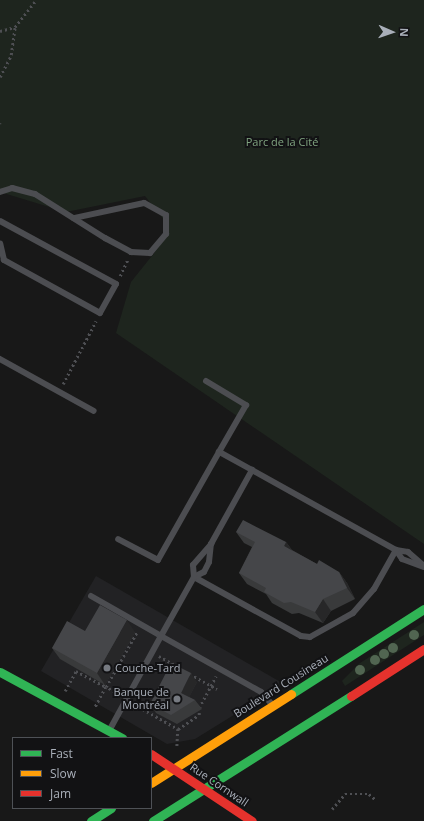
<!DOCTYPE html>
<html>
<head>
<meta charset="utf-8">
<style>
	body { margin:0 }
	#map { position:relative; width:424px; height:821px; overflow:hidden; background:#181818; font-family:"Open Sans",sans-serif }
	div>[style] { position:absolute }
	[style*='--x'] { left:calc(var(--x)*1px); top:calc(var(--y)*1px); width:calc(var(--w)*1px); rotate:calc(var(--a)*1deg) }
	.built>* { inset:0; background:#222224 }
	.green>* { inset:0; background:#1e251e }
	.path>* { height:2.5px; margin-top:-1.25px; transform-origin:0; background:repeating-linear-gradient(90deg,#4e4f53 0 2px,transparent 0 5px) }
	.lane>* { height:6px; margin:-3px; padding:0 3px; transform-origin:3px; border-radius:3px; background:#4c4d51 }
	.fast>* { height:9px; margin:-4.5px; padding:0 4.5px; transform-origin:4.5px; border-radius:4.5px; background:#30b455 }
	.slow>* { height:9px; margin:-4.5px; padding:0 4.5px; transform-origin:4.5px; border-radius:4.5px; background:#ff9f0a }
	.jam>* { height:9px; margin:-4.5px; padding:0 4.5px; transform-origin:4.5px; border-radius:4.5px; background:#e5322d }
	.trees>* { width:10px; height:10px; margin:-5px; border-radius:50%; background:#516551 }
	.wall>* { inset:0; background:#393a3b }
	.shaded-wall>* { inset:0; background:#272728 }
	.building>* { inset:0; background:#454649 }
	.dots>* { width:11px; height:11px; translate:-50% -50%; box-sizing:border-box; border:2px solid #121214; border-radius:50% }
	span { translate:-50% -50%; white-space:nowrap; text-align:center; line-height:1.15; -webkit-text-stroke:4px #121214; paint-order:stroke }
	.park-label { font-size:11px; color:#80a480 }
	.poi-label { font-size:11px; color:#a9afb9 }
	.left { translate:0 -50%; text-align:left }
	.right { translate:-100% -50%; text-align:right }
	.street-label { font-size:11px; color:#a9afb9 }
	.legend { position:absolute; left:12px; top:737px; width:140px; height:72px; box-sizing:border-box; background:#121214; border:1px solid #4e5156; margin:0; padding:5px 7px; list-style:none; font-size:12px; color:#a9afb9 }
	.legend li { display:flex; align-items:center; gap:8px; height:20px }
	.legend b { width:20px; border:1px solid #4e5156 }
	.north { position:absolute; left:372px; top:12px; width:40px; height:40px; -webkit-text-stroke:3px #121214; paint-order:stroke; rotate:92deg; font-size:11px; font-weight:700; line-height:16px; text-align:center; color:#a9afb9 }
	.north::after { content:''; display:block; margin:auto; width:14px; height:18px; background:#a9afb9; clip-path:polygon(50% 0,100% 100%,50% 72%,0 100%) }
</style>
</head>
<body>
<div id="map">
	<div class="built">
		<i style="clip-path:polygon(96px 576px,284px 684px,195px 739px,167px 744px,41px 671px)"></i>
	</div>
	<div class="green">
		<i style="clip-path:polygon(0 0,424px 0,424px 544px,116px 333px,131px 282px,159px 247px,167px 224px,145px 196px,66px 212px,0 192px)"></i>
		<i style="clip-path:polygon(424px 622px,424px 635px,345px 686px,342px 681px,360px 663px)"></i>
	</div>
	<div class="path">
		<i style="--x:0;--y:31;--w:16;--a:-15"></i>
		<i style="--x:15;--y:27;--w:34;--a:-52"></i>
		<i style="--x:0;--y:77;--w:25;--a:-63"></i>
		<i style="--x:11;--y:55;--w:28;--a:-82"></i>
		<i style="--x:0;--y:123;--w:1;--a:90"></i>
		<i style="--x:120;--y:276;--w:19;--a:-65"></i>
		<i style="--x:63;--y:384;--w:71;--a:-62.4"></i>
		<i style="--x:159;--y:656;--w:18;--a:29"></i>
		<i style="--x:190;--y:674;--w:31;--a:29"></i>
		<i style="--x:65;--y:691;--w:23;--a:-61"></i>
		<i style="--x:76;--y:671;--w:34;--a:28"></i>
		<i style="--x:106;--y:687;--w:24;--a:118"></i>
		<i style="--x:119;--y:695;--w:15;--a:-148"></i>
		<i style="--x:106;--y:687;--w:63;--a:-60.6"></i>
		<i style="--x:134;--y:704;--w:51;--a:29.6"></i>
		<i style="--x:178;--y:729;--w:18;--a:93"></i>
		<i style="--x:199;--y:708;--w:36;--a:-62"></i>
		<i style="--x:178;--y:729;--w:25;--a:-34"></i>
		<i style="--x:199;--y:715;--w:4;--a:-90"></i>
		<i style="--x:332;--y:809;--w:20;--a:-49"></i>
		<i style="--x:345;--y:794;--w:24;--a:0"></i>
		<i style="--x:369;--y:794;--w:8;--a:40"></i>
	</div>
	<div class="lane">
		<i style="--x:0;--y:192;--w:13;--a:-18"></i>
		<i style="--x:12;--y:188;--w:24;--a:15"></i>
		<i style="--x:35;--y:194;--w:83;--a:32.2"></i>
		<i style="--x:105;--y:238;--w:30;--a:28"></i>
		<i style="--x:131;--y:252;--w:19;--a:3"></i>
		<i style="--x:150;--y:253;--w:25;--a:-50"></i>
		<i style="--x:166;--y:234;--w:19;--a:-90"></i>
		<i style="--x:166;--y:215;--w:25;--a:-151"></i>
		<i style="--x:144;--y:203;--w:72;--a:167.9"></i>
		<i style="--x:0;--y:221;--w:132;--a:28.5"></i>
		<i style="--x:116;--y:284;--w:33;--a:119"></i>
		<i style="--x:100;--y:313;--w:110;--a:-151.1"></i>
		<i style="--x:4;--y:260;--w:17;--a:-103"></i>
		<i style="--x:0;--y:359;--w:107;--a:29"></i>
		<i style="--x:206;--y:381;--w:47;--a:31"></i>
		<i style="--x:246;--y:405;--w:54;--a:119.9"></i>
		<i style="--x:252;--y:470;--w:165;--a:29.1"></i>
		<i style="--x:396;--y:550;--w:12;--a:9"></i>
		<i style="--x:408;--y:552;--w:21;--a:41"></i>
		<i style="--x:396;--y:550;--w:11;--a:56"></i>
		<i style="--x:402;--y:559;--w:23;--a:20"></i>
		<i style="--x:194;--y:577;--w:122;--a:28.9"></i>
		<i style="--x:301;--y:636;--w:9;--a:6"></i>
		<i style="--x:310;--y:637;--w:49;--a:-29.2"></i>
		<i style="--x:353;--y:613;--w:32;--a:-49"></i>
		<i style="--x:374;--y:589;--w:45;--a:-60.6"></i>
		<i style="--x:194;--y:577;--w:11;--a:-27"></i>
		<i style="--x:204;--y:572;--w:11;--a:-63"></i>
		<i style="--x:209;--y:562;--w:18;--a:-84"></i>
		<i style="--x:91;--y:596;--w:81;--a:29.7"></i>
		<i style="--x:161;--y:636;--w:68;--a:-60.8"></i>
		<i style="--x:194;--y:577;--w:12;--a:-95"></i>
		<i style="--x:193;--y:565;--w:28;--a:-49"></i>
		<i style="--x:211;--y:544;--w:85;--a:-61"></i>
		<i style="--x:252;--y:470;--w:38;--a:-151"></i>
		<i style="--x:219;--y:452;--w:124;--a:119.5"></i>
		<i style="--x:158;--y:560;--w:45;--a:-152.3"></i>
		<i style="--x:109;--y:731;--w:108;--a:-61.3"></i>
		<i style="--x:161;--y:636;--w:115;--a:29.2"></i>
		<i style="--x:261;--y:692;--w:15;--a:48"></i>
	</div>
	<div class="fast">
		<i style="--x:0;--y:672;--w:139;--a:28.4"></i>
		<i style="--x:291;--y:694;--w:158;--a:-32.6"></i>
		<i style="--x:91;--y:821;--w:24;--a:-33"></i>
		<i style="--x:153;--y:821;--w:234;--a:-32.3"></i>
	</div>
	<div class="slow">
		<i style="--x:151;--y:783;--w:166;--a:-32.4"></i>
	</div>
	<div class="jam">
		<i style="--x:351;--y:696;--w:87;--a:-32.8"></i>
		<i style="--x:151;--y:754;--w:121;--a:33.6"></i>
	</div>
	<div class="trees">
		<i style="left:414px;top:635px"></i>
		<i style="left:393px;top:648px"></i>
		<i style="left:384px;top:654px"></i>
		<i style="left:375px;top:660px"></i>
		<i style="left:360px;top:670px"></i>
	</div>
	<div class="wall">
		<i style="clip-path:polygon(236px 532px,286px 542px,292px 550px,317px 564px,339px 572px,347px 583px,355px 599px,331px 611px,323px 623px,299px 613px,292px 614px,272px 603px,266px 594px,247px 584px,239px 573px,252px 547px,244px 543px)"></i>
		<i style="clip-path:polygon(85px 631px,135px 632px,105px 685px,60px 659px,52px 648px)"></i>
		<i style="clip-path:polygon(197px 682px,189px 697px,195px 700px,202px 709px,177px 724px,156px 713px,150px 704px)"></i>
	</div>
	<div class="shaded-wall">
		<i style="clip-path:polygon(286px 542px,294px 553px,284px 546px)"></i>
		<i style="clip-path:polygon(339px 572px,347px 583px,355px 599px,347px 588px)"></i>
		<i style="clip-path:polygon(323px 599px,331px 611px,323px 623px,315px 612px)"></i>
		<i style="clip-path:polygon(127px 620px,135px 632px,105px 685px,97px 673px)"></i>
		<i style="clip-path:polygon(191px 673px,197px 682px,187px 702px,181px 693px)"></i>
	</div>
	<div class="building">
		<i style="clip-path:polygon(243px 520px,286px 542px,284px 546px,317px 564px,319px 560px,339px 572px,347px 588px,323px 599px,315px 612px,291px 602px,284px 603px,264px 592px,266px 588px,239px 573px,255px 542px,236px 532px)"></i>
		<i style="clip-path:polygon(100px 605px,127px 620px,97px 673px,52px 648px,67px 621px,85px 631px)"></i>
		<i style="clip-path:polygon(171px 663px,191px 673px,181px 693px,195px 700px,171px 715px,150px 704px)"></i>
	</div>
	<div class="dots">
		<i style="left:107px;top:668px;background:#767a81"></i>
		<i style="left:177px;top:699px;background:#767a81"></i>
	</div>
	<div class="park-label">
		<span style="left:282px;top:142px">Parc de la Cité</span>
	</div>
	<div class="poi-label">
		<span class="left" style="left:115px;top:668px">Couche-Tard</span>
		<span class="right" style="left:169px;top:699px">Banque de<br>Montréal</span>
	</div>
	<div class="street-label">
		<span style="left:281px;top:686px;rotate:-32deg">Boulevard Cousineau</span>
		<span style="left:219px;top:785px;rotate:34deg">Rue Cornwall</span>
	</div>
	<ul class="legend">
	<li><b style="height:5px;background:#30b455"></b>Fast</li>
	<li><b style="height:5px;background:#ff9f0a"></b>Slow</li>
	<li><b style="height:5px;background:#e5322d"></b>Jam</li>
	</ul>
	<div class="north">N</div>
</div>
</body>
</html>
